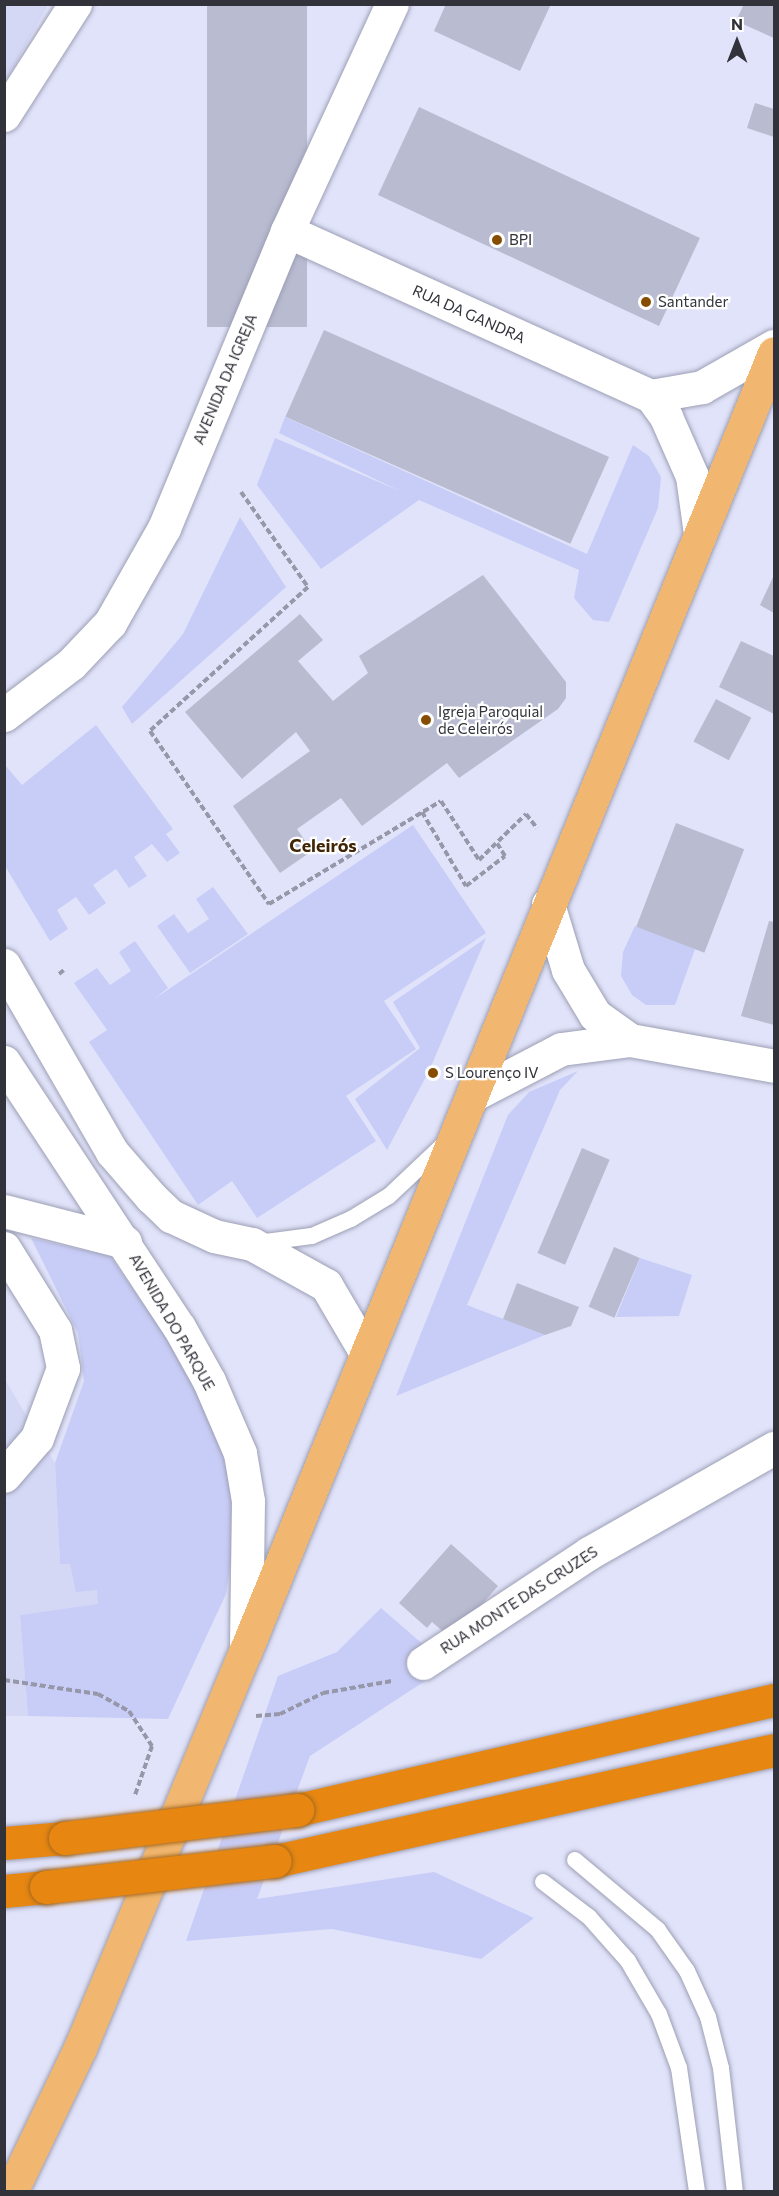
<!DOCTYPE html>
<html>
<head>
<meta charset="utf-8">
<style>
	body { margin:0 }
	#map { position:relative; width:779px; height:2196px; overflow:hidden; background:#e1e3fa; font-family:Commissioner,sans-serif }
	div>[style] { position:absolute }
	[style*='--x'] { left:calc(var(--x)*1px); top:calc(var(--y)*1px); width:calc(var(--w)*1px); rotate:calc(var(--a)*1deg) }
	.built>* { inset:0; background:#d4d8f5 }
	.green>* { inset:0; background:#c8cdf7 }
	.building>* { inset:0; background:#b9bbd1; transform-origin:0 0 }
	.path>* { height:4px; margin-top:-2px; transform-origin:0; background:repeating-linear-gradient(90deg,#9697a8 0 6px,transparent 0 9px) }
	.roads { filter:drop-shadow(0 0 2px #9c9fb4) drop-shadow(0 0 2px #9c9fb4) }
	.lane>* { height:16px; margin:-8px; padding:0 8px; transform-origin:8px; border-radius:8px; background:#fff }
	.street>* { height:33px; margin:-16.5px; padding:0 16.5px; transform-origin:16.5px; border-radius:16.5px; background:#fff }
	.primary>* { height:33px; margin:-16.5px; padding:0 16.5px; transform-origin:16.5px; border-radius:16.5px; background:#f1b770 }
	.highway>* { height:33px; margin:-16.5px; padding:0 16.5px; transform-origin:16.5px; border-radius:16.5px; background:#e78711 }
	.bridges { filter:drop-shadow(0 0 2px #a7691f) drop-shadow(0 0 2px #a7691f) }
	.highway-bridge>* { height:33px; margin:-16.5px; padding:0 16.5px; transform-origin:16.5px; border-radius:16.5px; background:#e78711 }
	.dots>* { width:16px; height:16px; translate:-50% -50%; box-sizing:border-box; border:3px solid #fff; border-radius:50% }
	span { translate:-50% -50%; white-space:nowrap; text-align:center; line-height:1.15; -webkit-text-stroke:4.5px #fff; paint-order:stroke }
	.poi-label { font-size:15px; color:#31323a }
	.left { translate:0 -50%; text-align:left }
	.street-label { font-size:15px; color:#31323a }
	.quarter-label { font-size:18px; color:#402406; font-weight:700 }
	.frame { position:absolute; inset:0; border:6px solid #31323a; pointer-events:none }
	.north { position:absolute; left:707px; top:12px; width:60px; height:60px; -webkit-text-stroke:4px #fff; paint-order:stroke; rotate:0deg; font-size:16px; font-weight:700; line-height:24px; text-align:center; color:#31323a }
	.north::after { content:''; display:block; margin:auto; width:21px; height:27px; background:#31323a; clip-path:polygon(50% 0,100% 100%,50% 72%,0 100%) }
</style>
</head>
<body>
<div id="map">
	<div class="built">
		<i style="clip-path:polygon(5px 4px,48px 5px,5px 83px,4px 5px)"></i>
		<i style="clip-path:polygon(4px 1378px,55px 1463px,60px 1564px,70px 1564px,97px 1590px,99px 1605px,20px 1615px,28px 1716px,5px 1716px)"></i>
	</div>
	<div class="green">
		<i style="clip-path:polygon(285px 417px,587px 554px,633px 445px,649px 456px,661px 477px,658px 508px,609px 622px,593px 620px,574px 598px,579px 570px,419px 500px,321px 569px,257px 485px,275px 438px,400px 491px,279px 433px)"></i>
		<i style="clip-path:polygon(240px 517px,286px 587px,132px 724px,122px 707px,183px 634px)"></i>
		<i style="clip-path:polygon(96px 725px,173px 829px,166px 834px,180px 853px,167px 862px,152px 844px,134px 857px,147px 876px,129px 888px,116px 869px,93px 885px,106px 903px,89px 915px,76px 897px,57px 910px,68px 929px,50px 941px,5px 866px,5px 765px,22px 785px)"></i>
		<i style="clip-path:polygon(413px 825px,486px 933px,384px 1001px,416px 1049px,346px 1096px,376px 1141px,257px 1218px,232px 1181px,198px 1205px,89px 1042px,107px 1030px,74px 983px,97px 968px,110px 985px,131px 971px,119px 952px,135px 941px,168px 988px,154px 999px)"></i>
		<i style="clip-path:polygon(213px 887px,248px 934px,190px 973px,157px 926px,174px 914px,188px 933px,209px 919px,196px 899px)"></i>
		<i style="clip-path:polygon(635px 926px,695px 949px,675px 1005px,646px 1005px,632px 995px,621px 976px,623px 952px)"></i>
		<i style="clip-path:polygon(486px 938px,429px 1071px,387px 1150px,355px 1099px,420px 1048px,393px 1002px)"></i>
		<i style="clip-path:polygon(578px 1071px,560px 1090px,467px 1305px,545px 1335px,396px 1396px,508px 1115px,529px 1092px)"></i>
		<i style="clip-path:polygon(31px 1238px,110px 1256px,196px 1380px,217px 1430px,230px 1485px,234px 1543px,226px 1594px,168px 1719px,28px 1716px,20px 1615px,98px 1604px,97px 1590px,76px 1592px,70px 1564px,60px 1564px,55px 1463px,84px 1381px,78px 1333px)"></i>
		<i style="clip-path:polygon(640px 1258px,692px 1275px,679px 1316px,616px 1317px)"></i>
		<i style="clip-path:polygon(381px 1608px,448px 1666px,310px 1756px,257px 1899px,434px 1872px,534px 1918px,481px 1959px,332px 1929px,186px 1941px,278px 1676px,337px 1652px)"></i>
	</div>
	<div class="building">
		<i style="left:207px;top:4px;width:100px;height:323px"></i>
		<i style="clip-path:polygon(446px 4px,551px 4px,520px 71px,434px 31px)"></i>
		<i style="clip-path:polygon(744px 4px,774px 4px,774px 38px,736px 21px)"></i>
		<i style="clip-path:polygon(755px 103px,774px 109px,774px 137px,747px 128px)"></i>
		<i style="left:419px;top:107px;width:310px;height:97px;rotate:25deg"></i>
		<i style="left:324px;top:330px;width:312px;height:95px;rotate:24deg"></i>
		<i style="clip-path:polygon(483px 575px,566px 682px,566px 698px,558px 709px,459px 778px,447px 763px,362px 826px,341px 798px,297px 829px,312px 851px,280px 873px,233px 806px,310px 751px,296px 732px,242px 779px,185px 712px,300px 614px,323px 640px,298px 661px,333px 701px,368px 673px,359px 656px)"></i>
		<i style="clip-path:polygon(774px 575px,774px 613px,760px 605px)"></i>
		<i style="clip-path:polygon(741px 641px,774px 656px,774px 714px,719px 687px)"></i>
		<i style="left:716px;top:699px;width:40px;height:48px;rotate:28deg"></i>
		<i style="left:676px;top:823px;width:73px;height:111px;rotate:21deg"></i>
		<i style="clip-path:polygon(769px 921px,774px 922px,774px 1025px,741px 1016px)"></i>
		<i style="left:582px;top:1148px;width:30px;height:114px;rotate:23deg"></i>
		<i style="left:614px;top:1247px;width:28px;height:65px;rotate:23deg"></i>
		<i style="clip-path:polygon(517px 1283px,579px 1307px,571px 1326px,545px 1335px,503px 1319px)"></i>
		<i style="clip-path:polygon(451px 1544px,498px 1586px,452px 1639px,432px 1622px,427px 1628px,399px 1603px)"></i>
	</div>
	<div class="path">
		<i style="--x:241;--y:492;--w:116;--a:54.8"></i>
		<i style="--x:308;--y:587;--w:214;--a:137.7"></i>
		<i style="--x:150;--y:731;--w:210;--a:55.5"></i>
		<i style="--x:269;--y:904;--w:200;--a:-30.9"></i>
		<i style="--x:441;--y:801;--w:70;--a:57.2"></i>
		<i style="--x:479;--y:860;--w:66;--a:-44.4"></i>
		<i style="--x:526;--y:814;--w:18;--a:52"></i>
		<i style="--x:422;--y:812;--w:86;--a:59.3"></i>
		<i style="--x:466;--y:886;--w:49;--a:-37.6"></i>
		<i style="--x:505;--y:856;--w:15;--a:-122"></i>
		<i style="--x:59;--y:974;--w:6;--a:-39"></i>
		<i style="--x:4;--y:1680;--w:95;--a:8.5"></i>
		<i style="--x:98;--y:1694;--w:35;--a:29"></i>
		<i style="--x:129;--y:1711;--w:42;--a:56.7"></i>
		<i style="--x:152;--y:1746;--w:52;--a:109.1"></i>
		<i style="--x:256;--y:1716;--w:24;--a:-5"></i>
		<i style="--x:280;--y:1714;--w:48;--a:-26"></i>
		<i style="--x:323;--y:1693;--w:70;--a:-9.9"></i>
	</div>
	<div class="roads">
		<div class="lane">
			<i style="--x:258;--y:1243;--w:54;--a:-7.4"></i>
			<i style="--x:312;--y:1236;--w:43;--a:-23.6"></i>
			<i style="--x:351;--y:1219;--w:44;--a:-31.2"></i>
			<i style="--x:389;--y:1196;--w:73;--a:-43.3"></i>
			<i style="--x:575;--y:1860;--w:109;--a:40.1"></i>
			<i style="--x:658;--y:1930;--w:50;--a:54.7"></i>
			<i style="--x:687;--y:1971;--w:51;--a:65.5"></i>
			<i style="--x:708;--y:2017;--w:53;--a:75.7"></i>
			<i style="--x:721;--y:2068;--w:125;--a:83.6"></i>
			<i style="--x:543;--y:1882;--w:58;--a:37.3"></i>
			<i style="--x:589;--y:1917;--w:59;--a:48.4"></i>
			<i style="--x:628;--y:1961;--w:61;--a:59.7"></i>
			<i style="--x:659;--y:2014;--w:58;--a:69.7"></i>
			<i style="--x:679;--y:2068;--w:125;--a:81.7"></i>
		</div>
		<div class="street">
			<i style="--x:4;--y:115;--w:132;--a:-57.4"></i>
			<i style="--x:287;--y:231;--w:400;--a:24.4"></i>
			<i style="--x:651;--y:396;--w:26;--a:54"></i>
			<i style="--x:666;--y:417;--w:64;--a:66.2"></i>
			<i style="--x:692;--y:476;--w:59;--a:82.1"></i>
			<i style="--x:651;--y:396;--w:52;--a:-10"></i>
			<i style="--x:702;--y:387;--w:83;--a:-29.7"></i>
			<i style="--x:4;--y:715;--w:84;--a:-37.3"></i>
			<i style="--x:71;--y:664;--w:57;--a:-46.4"></i>
			<i style="--x:110;--y:623;--w:109;--a:-60.4"></i>
			<i style="--x:164;--y:528;--w:321;--a:-67.5"></i>
			<i style="--x:287;--y:231;--w:250;--a:-65.2"></i>
			<i style="--x:548;--y:904;--w:69;--a:73.1"></i>
			<i style="--x:568;--y:970;--w:52;--a:59"></i>
			<i style="--x:595;--y:1015;--w:43;--a:35.5"></i>
			<i style="--x:4;--y:965;--w:216;--a:60"></i>
			<i style="--x:112;--y:1152;--w:60;--a:49.1"></i>
			<i style="--x:151;--y:1197;--w:28;--a:44"></i>
			<i style="--x:171;--y:1216;--w:47;--a:24.9"></i>
			<i style="--x:214;--y:1236;--w:39;--a:12"></i>
			<i style="--x:252;--y:1244;--w:85;--a:29"></i>
			<i style="--x:326;--y:1285;--w:79;--a:59.5"></i>
			<i style="--x:4;--y:1062;--w:318;--a:56.6"></i>
			<i style="--x:179;--y:1327;--w:62;--a:60.9"></i>
			<i style="--x:209;--y:1381;--w:78;--a:66.7"></i>
			<i style="--x:240;--y:1453;--w:49;--a:80.5"></i>
			<i style="--x:248;--y:1501;--w:146;--a:90.8"></i>
			<i style="--x:475;--y:1094;--w:97;--a:-27.6"></i>
			<i style="--x:561;--y:1049;--w:70;--a:-7.4"></i>
			<i style="--x:630;--y:1040;--w:146;--a:10.2"></i>
			<i style="--x:4;--y:1211;--w:125;--a:14.4"></i>
			<i style="--x:4;--y:1248;--w:97;--a:58.1"></i>
			<i style="--x:55;--y:1330;--w:39;--a:78"></i>
			<i style="--x:63;--y:1368;--w:75;--a:110.4"></i>
			<i style="--x:37;--y:1438;--w:50;--a:131"></i>
			<i style="--x:423;--y:1663;--w:199;--a:-33.5"></i>
			<i style="--x:589;--y:1553;--w:213;--a:-29.6"></i>
		</div>
		<div class="primary">
			<i style="--x:11;--y:2192;--w:160;--a:-64.4"></i>
			<i style="--x:80;--y:2048;--w:431;--a:-67.4"></i>
			<i style="--x:246;--y:1650;--w:1400;--a:-67.85"></i>
		</div>
		<div class="highway">
			<i style="--x:297;--y:1810;--w:490;--a:-13"></i>
			<i style="--x:4;--y:1843;--w:61;--a:-4.7"></i>
			<i style="--x:275;--y:1861;--w:511;--a:-12.54"></i>
			<i style="--x:4;--y:1891;--w:42;--a:-5.4"></i>
		</div>
	</div>
	<div class="bridges">
		<div class="highway-bridge">
			<i style="--x:65;--y:1838;--w:234;--a:-6.9"></i>
			<i style="--x:46;--y:1887;--w:230;--a:-6.5"></i>
		</div>
	</div>
	<div class="dots">
		<i style="left:497px;top:240px;background:#864c02"></i>
		<i style="left:646px;top:302px;background:#864c02"></i>
		<i style="left:426px;top:720px;background:#864c02"></i>
		<i style="left:433px;top:1073px;background:#864c02"></i>
	</div>
	<div class="poi-label">
		<span class="left" style="left:509px;top:240px">BPI</span>
		<span class="left" style="left:658px;top:302px">Santander</span>
		<span class="left" style="left:438px;top:720px">Igreja Paroquial<br>de Celeirós</span>
		<span class="left" style="left:445px;top:1073px">S Lourenço IV</span>
	</div>
	<div class="street-label">
		<span style="left:469px;top:314px;rotate:24deg">RUA DA GANDRA</span>
		<span style="left:225px;top:379px;rotate:-67deg">AVENIDA DA IGREJA</span>
		<span style="left:172px;top:1322px;rotate:60deg">AVENIDA DO PARQUE</span>
		<span style="left:519px;top:1600px;rotate:-33deg">RUA MONTE DAS CRUZES</span>
	</div>
	<div class="quarter-label">
		<span style="left:323px;top:845px">Celeirós</span>
	</div>
	<div class="frame"></div>
	<div class="north">N</div>
</div>
</body>
</html>
